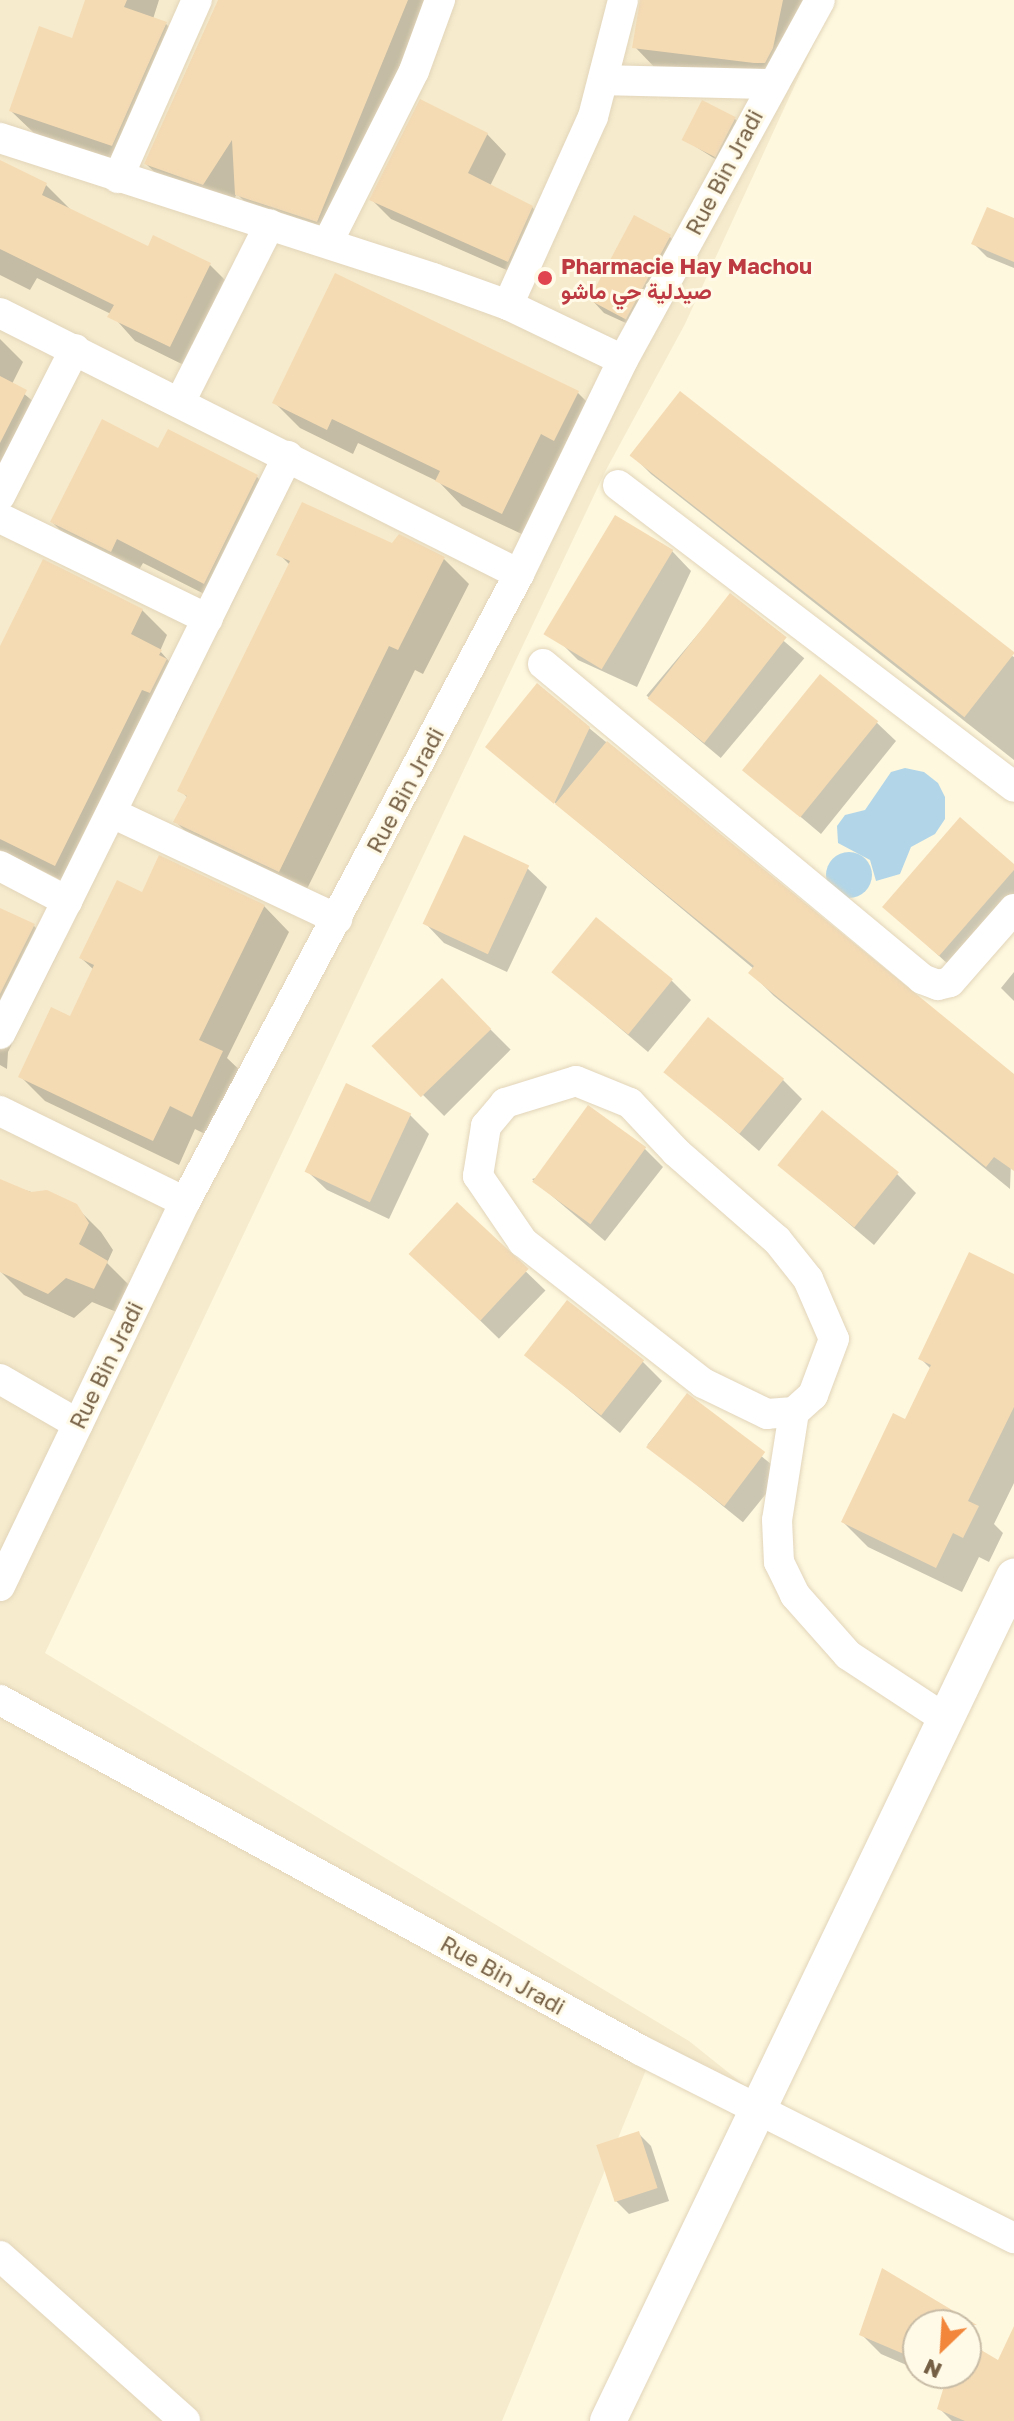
<!DOCTYPE html>
<html>
<head>
<meta charset="utf-8">
<style>
	body { margin:0 }
	#map { position:relative; width:1014px; height:2421px; overflow:hidden; background:#fef8df; font-family:"Golos Text",Vazirmatn,sans-serif }
	div>[style] { position:absolute }
	[style*='--x'] { left:calc(var(--x)*1px); top:calc(var(--y)*1px); width:calc(var(--w)*1px); rotate:calc(var(--a)*1deg) }
	.residential>* { inset:0; background:#f6ebcd }
	.water>* { inset:0; background:#b2d6e8 }
	.round { border-radius:50% }
	.shadow>* { inset:0; background:#0003; transform-origin:0 0 }
	.building>* { inset:0; background:#f5dbb4; transform-origin:0 0 }
	.roads { filter:drop-shadow(0 0 2px #e2d5ba) drop-shadow(0 0 2px #e2d5ba) }
	.minor>* { height:30px; margin:-15px; padding:0 15px; transform-origin:15px; border-radius:15px; background:#fff }
	.tertiary>* { height:36px; margin:-18px; padding:0 18px; transform-origin:18px; border-radius:18px; background:#fff }
	.dots>* { width:22px; height:22px; translate:-50% -50%; box-sizing:border-box; border:4px solid #fffae7; border-radius:50% }
	span { translate:-50% -50%; white-space:nowrap; text-align:center; line-height:1.15; -webkit-text-stroke:6px #fffae7; paint-order:stroke }
	.street-label { font-size:22px; color:#766045 }
	.health-label { font-size:22px; color:#be3a42; font-weight:700 }
	.left { translate:0 -50%; text-align:left }
	.north { position:absolute; left:902px; top:2309px; width:80px; height:80px; box-sizing:border-box; background:#fffae7; border:2px solid #c8bca6; border-radius:50%; rotate:205deg; font-size:22px; font-weight:700; line-height:32px; text-align:center; color:#766045 }
	.north::after { content:''; display:block; margin:auto; width:28px; height:36px; background:#f2863a; clip-path:polygon(50% 0,100% 100%,50% 72%,0 100%) }
</style>
</head>
<body>
<div id="map">
	<div class="residential">
		<i style="clip-path:polygon(0 0,834px 0,685px 324px,606px 470px,45px 1653px,689px 2041px,749px 2089px,646px 2070px,502px 2421px,0 2421px)"></i>
	</div>
	<div class="water">
		<i style="clip-path:polygon(905px 768px,924px 772px,938px 783px,945px 797px,945px 819px,935px 834px,911px 847px,900px 874px,876px 881px,870px 860px,838px 843px,837px 826px,845px 815px,865px 810px,891px 772px)"></i>
		<i class="round" style="left:826px;top:852px;width:46px;height:46px"></i>
	</div>
	<div class="shadow">
		<i style="clip-path:polygon(87px 0,159px 0,153px 19px,166px 24px,191px 49px,137px 170px,36px 135px,11px 111px,74px 40px)"></i>
		<i style="clip-path:polygon(221px 0,442px 0,342px 245px,262px 219px,237px 194px,228px 208px,171px 188px,146px 164px)"></i>
		<i style="clip-path:polygon(641px 0,812px 0,797px 73px,790px 87px,659px 72px,635px 47px)"></i>
		<i style="clip-path:polygon(734px 118px,747px 131px,728px 167px,685px 140px)"></i>
		<i style="clip-path:polygon(487px 134px,506px 154px,490px 186px,532px 207px,551px 227px,527px 279px,391px 219px,372px 200px)"></i>
		<i style="clip-path:polygon(0 162px,46px 185px,71px 210px,149px 249px,210px 265px,235px 290px,196px 371px,135px 341px,111px 314px,37px 278px,30px 290px,0 275px)"></i>
		<i style="clip-path:polygon(1014px 221px,1014px 268px,987px 257px,974px 244px)"></i>
		<i style="clip-path:polygon(670px 237px,683px 249px,639px 329px,604px 313px,592px 300px)"></i>
		<i style="clip-path:polygon(0 339px,23px 362px,12px 384px,51px 416px,0 517px)"></i>
		<i style="clip-path:polygon(577px 392px,602px 417px,528px 537px,462px 506px,439px 482px,358px 443px,353px 454px,300px 428px,275px 403px)"></i>
		<i style="clip-path:polygon(169px 431px,257px 477px,282px 502px,230px 607px,143px 563px,136px 575px,77px 547px,52px 522px,159px 451px)"></i>
		<i style="clip-path:polygon(632px 455px,1014px 657px,1014px 760px,651px 474px)"></i>
		<i style="clip-path:polygon(399px 536px,444px 559px,469px 584px,423px 674px,415px 670px,304px 895px,201px 847px,176px 822px,188px 798px,180px 790px,290px 565px,279px 554px,393px 545px)"></i>
		<i style="clip-path:polygon(672px 551px,691px 571px,637px 687px,578px 660px,559px 641px)"></i>
		<i style="left:730px;top:596px;width:97px;height:130px;rotate:40deg"></i>
		<i style="clip-path:polygon(142px 610px,167px 635px,160px 651px,191px 686px,176px 717px,168px 713px,81px 890px,0 850px,0 651px)"></i>
		<i style="clip-path:polygon(876px 722px,896px 741px,821px 834px,745px 770px)"></i>
		<i style="clip-path:polygon(589px 728px,1014px 1076px,1010px 1189px,774px 996px,751px 973px,754px 969px,487px 746px)"></i>
		<i style="clip-path:polygon(1014px 867px,1014px 911px,959px 974px,885px 907px)"></i>
		<i style="clip-path:polygon(527px 868px,547px 887px,507px 972px,444px 943px,425px 923px)"></i>
		<i style="clip-path:polygon(143px 894px,264px 906px,289px 932px,227px 1058px,247px 1077px,217px 1140px,195px 1129px,179px 1165px,45px 1101px,20px 1076px,71px 1018px,94px 970px,81px 958px)"></i>
		<i style="clip-path:polygon(0 910px,34px 926px,59px 951px,8px 1052px,7px 1069px,0 1065px)"></i>
		<i style="clip-path:polygon(554px 972px,671px 980px,691px 1000px,648px 1052px)"></i>
		<i style="clip-path:polygon(1014px 972px,1014px 1001px,1001px 988px)"></i>
		<i style="left:442px;top:981px;width:97px;height:94px;rotate:45deg"></i>
		<i style="clip-path:polygon(666px 1071px,783px 1080px,802px 1099px,759px 1151px)"></i>
		<i style="clip-path:polygon(410px 1115px,429px 1134px,389px 1219px,327px 1190px,307px 1171px)"></i>
		<i style="clip-path:polygon(644px 1148px,663px 1167px,605px 1241px,532px 1179px)"></i>
		<i style="clip-path:polygon(780px 1165px,897px 1174px,916px 1193px,874px 1245px)"></i>
		<i style="clip-path:polygon(0 1182px,75px 1206px,101px 1232px,113px 1250px,107px 1263px,132px 1288px,119px 1313px,92px 1302px,74px 1318px,24px 1295px,0 1271px)"></i>
		<i style="left:457px;top:1205px;width:123px;height:67px;rotate:44deg"></i>
		<i style="clip-path:polygon(1014px 1276px,1014px 1483px,994px 1524px,1003px 1533px,989px 1562px,979px 1557px,962px 1592px,868px 1547px,843px 1522px,906px 1421px,931px 1369px,920px 1358px)"></i>
		<i style="clip-path:polygon(526px 1354px,643px 1362px,662px 1381px,620px 1433px)"></i>
		<i style="left:687px;top:1396px;width:123px;height:63px;rotate:39deg"></i>
		<i style="clip-path:polygon(638px 2133px,651px 2146px,669px 2201px,629px 2214px,616px 2201px)"></i>
		<i style="clip-path:polygon(883px 2271px,965px 2325px,918px 2325px,918px 2370px,881px 2354px,861px 2334px)"></i>
		<i style="clip-path:polygon(966px 2326px,973px 2333px,968px 2344px,999px 2363px,1014px 2331px,1014px 2421px,952px 2421px,939px 2408px,947px 2382px,926px 2373px,966px 2373px)"></i>
	</div>
	<div class="building">
		<i style="clip-path:polygon(85px 0,127px 0,124px 7px,167px 22px,112px 146px,9px 111px,39px 26px,72px 38px)"></i>
		<i style="clip-path:polygon(218px 0,408px 0,317px 222px,235px 195px,232px 140px,203px 185px,144px 164px)"></i>
		<i style="clip-path:polygon(640px 0,783px 0,773px 48px,765px 63px,754px 63px,632px 48px)"></i>
		<i style="clip-path:polygon(420px 99px,488px 133px,468px 173px,533px 206px,508px 262px,369px 200px)"></i>
		<i style="left:702px;top:100px;width:38px;height:45px;rotate:27deg"></i>
		<i style="clip-path:polygon(0 160px,47px 183px,42px 195px,148px 246px,153px 235px,211px 263px,170px 347px,107px 317px,114px 305px,0 249px)"></i>
		<i style="clip-path:polygon(987px 207px,1014px 218px,1014px 262px,971px 244px)"></i>
		<i style="left:634px;top:215px;width:42px;height:96px;rotate:28deg"></i>
		<i style="clip-path:polygon(335px 273px,579px 391px,554px 441px,541px 434px,502px 514px,435px 481px,440px 471px,332px 419px,327px 430px,272px 403px)"></i>
		<i style="clip-path:polygon(0 376px,27px 390px,0 443px)"></i>
		<i style="left:680px;top:391px;width:425px;height:82px;rotate:38deg"></i>
		<i style="clip-path:polygon(102px 419px,158px 448px,168px 429px,258px 475px,204px 584px,117px 539px,111px 552px,50px 522px)"></i>
		<i style="clip-path:polygon(302px 502px,392px 543px,399px 534px,445px 557px,398px 650px,389px 646px,279px 872px,173px 822px,187px 796px,177px 791px,290px 561px,276px 555px)"></i>
		<i style="left:615px;top:515px;width:68px;height:139px;rotate:31deg"></i>
		<i style="clip-path:polygon(43px 559px,143px 609px,131px 634px,162px 650px,159px 655px,167px 659px,150px 693px,142px 690px,55px 866px,0 839px,0 646px)"></i>
		<i style="left:730px;top:593px;width:72px;height:134px;rotate:38deg"></i>
		<i style="left:820px;top:674px;width:75px;height:124px;rotate:39deg"></i>
		<i style="clip-path:polygon(537px 683px,590px 727px,554px 804px,485px 747px)"></i>
		<i style="clip-path:polygon(607px 741px,1014px 1074px,1014px 1171px,994px 1157px,986px 1167px,748px 973px,754px 966px,555px 804px)"></i>
		<i style="clip-path:polygon(960px 817px,1014px 864px,1014px 870px,939px 956px,882px 907px)"></i>
		<i style="left:464px;top:835px;width:72px;height:98px;rotate:25deg"></i>
		<i style="clip-path:polygon(159px 855px,265px 905px,199px 1040px,223px 1051px,192px 1117px,170px 1106px,153px 1141px,18px 1077px,51px 1007px,70px 1016px,94px 965px,79px 958px,117px 880px,142px 892px)"></i>
		<i style="clip-path:polygon(0 908px,35px 924px,0 994px)"></i>
		<i style="left:596px;top:917px;width:99px;height:71px;rotate:39deg"></i>
		<i style="left:442px;top:978px;width:71px;height:98px;rotate:46deg"></i>
		<i style="left:708px;top:1017px;width:98px;height:71px;rotate:39deg"></i>
		<i style="left:346px;top:1083px;width:72px;height:98px;rotate:25deg"></i>
		<i style="left:588px;top:1105px;width:72px;height:95px;rotate:36deg"></i>
		<i style="left:822px;top:1110px;width:99px;height:71px;rotate:39deg"></i>
		<i style="clip-path:polygon(0 1179px,31px 1192px,47px 1190px,77px 1204px,89px 1223px,79px 1244px,108px 1261px,94px 1289px,66px 1278px,48px 1294px,0 1272px)"></i>
		<i style="left:457px;top:1202px;width:98px;height:71px;rotate:43deg"></i>
		<i style="clip-path:polygon(969px 1252px,1014px 1274px,1014px 1407px,968px 1501px,979px 1506px,963px 1538px,953px 1533px,936px 1568px,841px 1522px,893px 1413px,905px 1419px,931px 1365px,918px 1359px)"></i>
		<i style="left:567px;top:1300px;width:98px;height:70px;rotate:38deg"></i>
		<i style="left:687px;top:1393px;width:98px;height:68px;rotate:37deg"></i>
		<i style="left:639px;top:2131px;width:60px;height:45px;rotate:72deg"></i>
		<i style="clip-path:polygon(882px 2268px,977px 2325px,918px 2325px,918px 2360px,859px 2335px)"></i>
		<i style="clip-path:polygon(1014px 2326px,1014px 2421px,965px 2421px,937px 2409px,948px 2373px,966px 2373px,966px 2341px,998px 2360px)"></i>
	</div>
	<div class="roads">
		<div class="minor">
			<i style="--x:603;--y:80;--w:169;--a:1.4"></i>
			<i style="--x:0;--y:138;--w:455;--a:17.9"></i>
			<i style="--x:433;--y:278;--w:80;--a:19.8"></i>
			<i style="--x:508;--y:305;--w:127;--a:25.6"></i>
			<i style="--x:118;--y:178;--w:195;--a:-66.1"></i>
			<i style="--x:328;--y:242;--w:191;--a:-63.3"></i>
			<i style="--x:414;--y:71;--w:76;--a:-69.9"></i>
			<i style="--x:508;--y:305;--w:206;--a:-65.7"></i>
			<i style="--x:593;--y:117;--w:121;--a:-75.6"></i>
			<i style="--x:0;--y:313;--w:581;--a:26.7"></i>
			<i style="--x:180;--y:402;--w:199;--a:-63.2"></i>
			<i style="--x:618;--y:485;--w:498;--a:37.3"></i>
			<i style="--x:0;--y:496;--w:165;--a:-63"></i>
			<i style="--x:0;--y:518;--w:231;--a:25.9"></i>
			<i style="--x:543;--y:664;--w:493;--a:39.7"></i>
			<i style="--x:922;--y:979;--w:17;--a:21"></i>
			<i style="--x:938;--y:985;--w:12;--a:-14"></i>
			<i style="--x:950;--y:982;--w:97;--a:-48.8"></i>
			<i style="--x:112;--y:813;--w:249;--a:25.2"></i>
			<i style="--x:0;--y:866;--w:76;--a:27.6"></i>
			<i style="--x:67;--y:901;--w:497;--a:-63.6"></i>
			<i style="--x:0;--y:1034;--w:149;--a:-63.3"></i>
			<i style="--x:0;--y:1111;--w:206;--a:26.2"></i>
			<i style="--x:0;--y:1379;--w:90;--a:30"></i>
			<i style="--x:794;--y:1412;--w:27;--a:176"></i>
			<i style="--x:767;--y:1414;--w:71;--a:-154.2"></i>
			<i style="--x:703;--y:1383;--w:229;--a:-141.9"></i>
			<i style="--x:523;--y:1242;--w:80;--a:-124.3"></i>
			<i style="--x:478;--y:1176;--w:51;--a:-80.9"></i>
			<i style="--x:486;--y:1126;--w:30;--a:-50"></i>
			<i style="--x:505;--y:1103;--w:74;--a:-17.2"></i>
			<i style="--x:576;--y:1081;--w:58;--a:22.2"></i>
			<i style="--x:630;--y:1103;--w:67;--a:46.8"></i>
			<i style="--x:676;--y:1152;--w:134;--a:41.1"></i>
			<i style="--x:777;--y:1240;--w:50;--a:51.5"></i>
			<i style="--x:808;--y:1279;--w:65;--a:66.6"></i>
			<i style="--x:834;--y:1339;--w:60;--a:110.6"></i>
			<i style="--x:813;--y:1395;--w:25;--a:138"></i>
			<i style="--x:794;--y:1412;--w:109;--a:98.9"></i>
			<i style="--x:777;--y:1520;--w:42;--a:87.3"></i>
			<i style="--x:779;--y:1562;--w:37;--a:64"></i>
			<i style="--x:795;--y:1595;--w:80;--a:48.5"></i>
			<i style="--x:848;--y:1655;--w:118;--a:33.3"></i>
			<i style="--x:0;--y:1586;--w:426;--a:-64.3"></i>
			<i style="--x:185;--y:1202;--w:711;--a:-61.99"></i>
			<i style="--x:519;--y:574;--w:238;--a:-64.1"></i>
			<i style="--x:623;--y:360;--w:410;--a:-61.3"></i>
			<i style="--x:0;--y:1700;--w:729;--a:28.67"></i>
			<i style="--x:640;--y:2050;--w:419;--a:26.7"></i>
			<i style="--x:0;--y:2256;--w:248;--a:41.7"></i>
		</div>
		<div class="tertiary">
			<i style="--x:608;--y:2421;--w:937;--a:-64.31"></i>
		</div>
	</div>
	<div class="dots">
		<i style="left:545px;top:278px;background:#e0444e"></i>
	</div>
	<div class="street-label">
		<span style="left:724px;top:172px;rotate:-62deg">Rue Bin Jradi</span>
		<span style="left:405px;top:790px;rotate:-62deg">Rue Bin Jradi</span>
		<span style="left:106px;top:1365px;rotate:-64deg">Rue Bin Jradi</span>
		<span style="left:503px;top:1975px;rotate:29deg">Rue Bin Jradi</span>
	</div>
	<div class="health-label">
		<span class="left" style="left:561px;top:278px">Pharmacie Hay Machou<br>صيدلية حي ماشو</span>
	</div>
	<div class="north">N</div>
</div>
</body>
</html>
